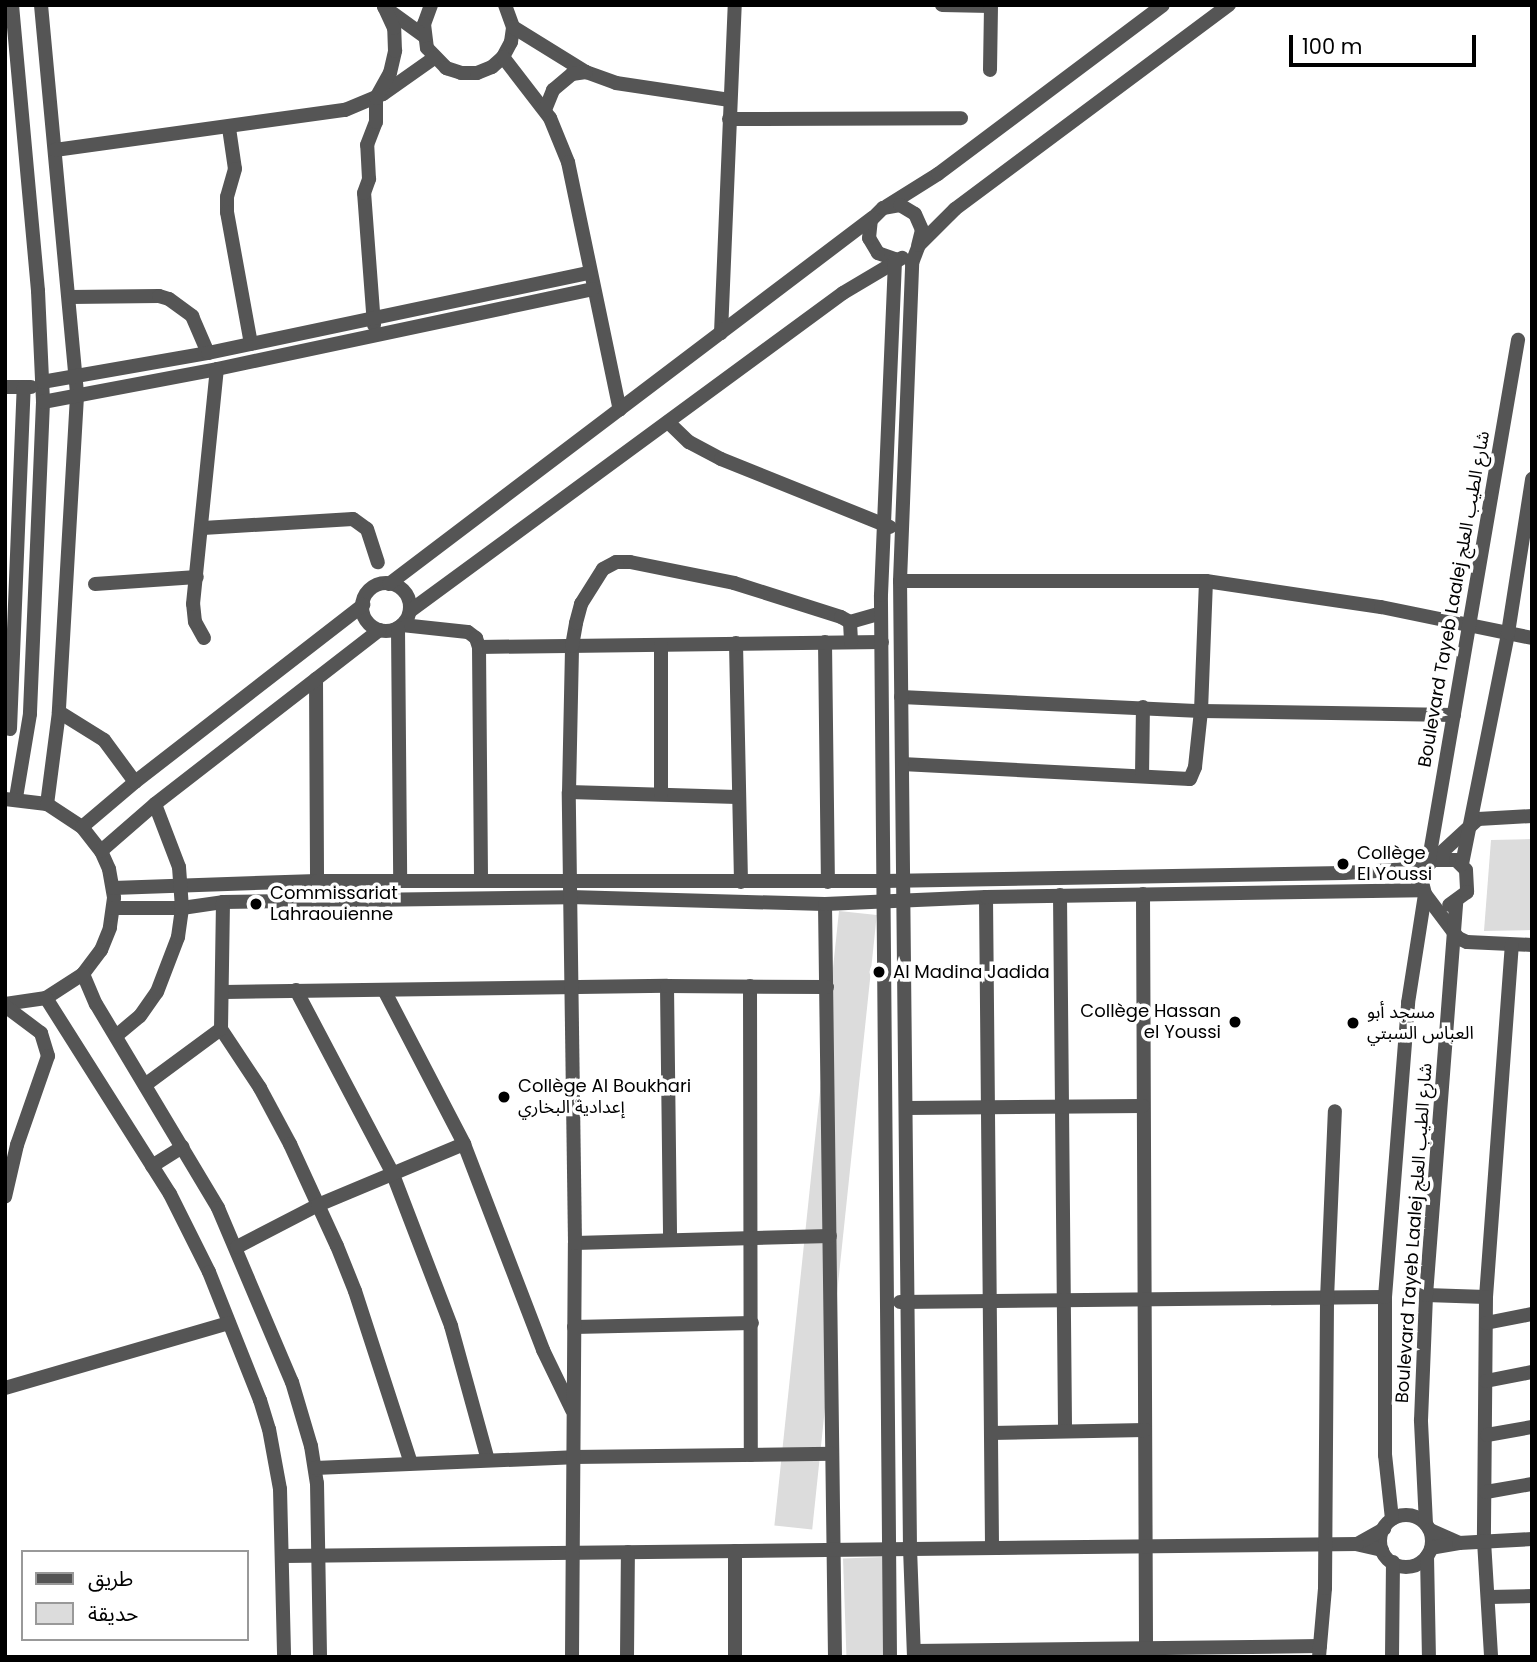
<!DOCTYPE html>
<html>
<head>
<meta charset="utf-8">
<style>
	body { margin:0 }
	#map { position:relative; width:1537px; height:1662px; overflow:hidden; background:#fff; font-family:Poppins,"Noto Sans Arabic",sans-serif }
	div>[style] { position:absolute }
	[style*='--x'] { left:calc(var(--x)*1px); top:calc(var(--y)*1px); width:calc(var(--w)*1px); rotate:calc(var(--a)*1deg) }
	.green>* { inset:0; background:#dcdcdc; transform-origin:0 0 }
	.minor>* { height:14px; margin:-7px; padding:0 7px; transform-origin:7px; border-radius:7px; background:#555 }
	.minor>.ring { margin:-7px; padding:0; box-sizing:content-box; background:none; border:14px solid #555; border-radius:50% }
	.dots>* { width:19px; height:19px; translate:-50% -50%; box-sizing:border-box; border:4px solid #fff; border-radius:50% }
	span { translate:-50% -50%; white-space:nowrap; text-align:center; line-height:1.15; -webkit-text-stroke:7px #fff; paint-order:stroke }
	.street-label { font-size:18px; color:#000 }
	.poi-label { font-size:18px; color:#000 }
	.left { translate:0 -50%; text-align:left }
	.right { translate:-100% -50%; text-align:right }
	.frame { position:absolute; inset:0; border:7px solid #000; pointer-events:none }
	.legend { position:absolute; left:21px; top:1550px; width:228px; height:91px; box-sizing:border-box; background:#fff; border:2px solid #999; margin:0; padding:9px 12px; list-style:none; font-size:21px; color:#000 }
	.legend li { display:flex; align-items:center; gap:14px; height:35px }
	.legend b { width:35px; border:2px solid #999 }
	.scale { position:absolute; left:1289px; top:35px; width:187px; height:32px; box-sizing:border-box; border:4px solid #000; border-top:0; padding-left:9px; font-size:21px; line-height:24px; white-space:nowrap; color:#000; -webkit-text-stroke:5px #fff; paint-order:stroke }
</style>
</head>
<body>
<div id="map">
	<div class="green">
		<i style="clip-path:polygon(1532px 839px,1532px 930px,1484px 931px,1491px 840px)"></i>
		<i style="left:839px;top:911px;width:38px;height:618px;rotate:6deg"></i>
		<i style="left:883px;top:1557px;width:100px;height:40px;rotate:88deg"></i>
	</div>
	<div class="minor">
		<i style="--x:12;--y:5;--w:287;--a:84.8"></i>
		<i style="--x:38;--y:291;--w:111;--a:87.4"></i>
		<i style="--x:43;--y:402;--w:312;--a:92.4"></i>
		<i style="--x:30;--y:714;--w:85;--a:99.5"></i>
		<i style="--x:41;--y:5;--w:393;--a:84.7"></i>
		<i style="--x:77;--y:396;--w:317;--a:93.3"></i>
		<i style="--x:59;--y:712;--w:93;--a:97.4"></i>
		<i style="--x:431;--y:5;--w:20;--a:110"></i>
		<i style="--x:424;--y:24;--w:24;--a:83"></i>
		<i style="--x:427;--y:48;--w:28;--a:46"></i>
		<i style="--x:446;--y:68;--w:16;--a:18"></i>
		<i style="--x:461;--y:73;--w:16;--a:0"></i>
		<i style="--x:477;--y:73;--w:16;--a:-22"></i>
		<i style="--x:492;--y:67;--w:15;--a:-42"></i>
		<i style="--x:503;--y:57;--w:17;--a:-62"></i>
		<i style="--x:511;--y:42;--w:15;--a:-82"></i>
		<i style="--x:513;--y:27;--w:23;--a:-110"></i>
		<i style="--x:942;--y:5;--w:48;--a:1.2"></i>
		<i style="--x:384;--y:7;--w:49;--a:35.9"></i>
		<i style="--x:513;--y:27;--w:86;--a:31.7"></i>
		<i style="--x:586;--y:72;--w:32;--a:20"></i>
		<i style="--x:616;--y:83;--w:115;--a:8.5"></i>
		<i style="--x:503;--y:57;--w:77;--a:52.4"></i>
		<i style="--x:550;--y:118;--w:48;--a:67.8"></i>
		<i style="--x:568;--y:162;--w:253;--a:78.2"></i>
		<i style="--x:990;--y:70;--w:65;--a:-89.1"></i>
		<i style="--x:545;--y:110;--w:22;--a:-68"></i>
		<i style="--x:553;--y:90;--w:25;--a:-40"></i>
		<i style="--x:572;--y:74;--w:14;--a:-8"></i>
		<i style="--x:729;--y:119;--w:232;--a:-0.2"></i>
		<i style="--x:229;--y:128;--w:41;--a:81.7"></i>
		<i style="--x:235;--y:169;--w:29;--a:106"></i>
		<i style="--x:227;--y:197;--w:15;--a:90"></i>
		<i style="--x:227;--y:212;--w:134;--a:79.7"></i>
		<i style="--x:55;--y:150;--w:293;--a:-7.9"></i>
		<i style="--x:345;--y:110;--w:41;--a:-22.8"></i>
		<i style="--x:383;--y:94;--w:62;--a:-35.2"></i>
		<i style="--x:887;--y:206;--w:60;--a:-32.1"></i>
		<i style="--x:938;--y:174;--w:281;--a:-36.9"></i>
		<i style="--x:895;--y:259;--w:18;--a:-161"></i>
		<i style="--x:878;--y:253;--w:17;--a:-121"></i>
		<i style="--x:869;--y:238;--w:18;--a:-84"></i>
		<i style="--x:871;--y:220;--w:17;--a:-45"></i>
		<i style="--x:883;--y:208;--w:17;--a:-10"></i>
		<i style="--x:900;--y:205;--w:17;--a:31"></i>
		<i style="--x:915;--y:214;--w:17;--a:66"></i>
		<i style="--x:922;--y:230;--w:16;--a:104"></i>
		<i style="--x:70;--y:297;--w:89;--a:-0.6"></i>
		<i style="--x:159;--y:296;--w:10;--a:17"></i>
		<i style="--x:169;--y:299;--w:29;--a:36"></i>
		<i style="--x:192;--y:316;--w:40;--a:66.6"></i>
		<i style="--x:374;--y:325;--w:132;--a:-94.3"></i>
		<i style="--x:364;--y:193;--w:15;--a:-70"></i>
		<i style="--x:369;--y:179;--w:34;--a:-93"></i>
		<i style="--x:367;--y:145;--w:25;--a:-69"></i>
		<i style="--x:376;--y:122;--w:24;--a:-90"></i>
		<i style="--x:376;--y:98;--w:29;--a:-61"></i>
		<i style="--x:390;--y:73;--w:23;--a:-77"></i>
		<i style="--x:395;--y:51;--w:23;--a:-92"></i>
		<i style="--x:394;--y:28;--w:23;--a:-115"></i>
		<i style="--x:721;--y:333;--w:328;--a:-87.6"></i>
		<i style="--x:42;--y:382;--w:169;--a:-9.9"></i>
		<i style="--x:208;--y:353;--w:389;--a:-11.9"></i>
		<i style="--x:5;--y:387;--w:26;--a:0"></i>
		<i style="--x:43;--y:402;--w:177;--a:-10.7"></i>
		<i style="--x:217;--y:369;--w:384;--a:-12"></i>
		<i style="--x:668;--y:422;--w:29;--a:44"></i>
		<i style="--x:689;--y:442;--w:36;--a:28"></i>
		<i style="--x:721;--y:459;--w:182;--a:21.9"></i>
		<i style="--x:203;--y:528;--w:150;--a:-3.4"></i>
		<i style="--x:353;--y:519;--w:17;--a:36"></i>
		<i style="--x:367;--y:529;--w:35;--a:72"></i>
		<i style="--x:900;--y:581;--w:306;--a:0"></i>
		<i style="--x:1206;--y:581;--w:177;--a:8.5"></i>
		<i style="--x:1381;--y:607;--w:154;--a:11.6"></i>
		<i class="ring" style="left:362px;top:583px;width:34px;height:34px"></i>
		<i style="--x:95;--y:584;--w:102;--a:-3.9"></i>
		<i style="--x:389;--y:584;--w:606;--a:-37.15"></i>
		<i style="--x:410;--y:611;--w:537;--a:-36.29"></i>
		<i style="--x:843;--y:293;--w:69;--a:-30.7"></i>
		<i style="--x:850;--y:622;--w:32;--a:-16"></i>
		<i style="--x:402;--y:625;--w:66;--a:6.1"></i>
		<i style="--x:468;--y:632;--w:10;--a:37"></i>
		<i style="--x:476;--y:638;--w:9;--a:72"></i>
		<i style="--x:479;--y:647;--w:234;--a:89.5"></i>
		<i style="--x:398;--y:628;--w:253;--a:89.5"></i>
		<i style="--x:204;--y:638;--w:18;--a:-119"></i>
		<i style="--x:195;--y:622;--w:18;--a:-96"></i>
		<i style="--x:193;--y:604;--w:236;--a:-84.2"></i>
		<i style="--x:825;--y:642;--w:240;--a:89.3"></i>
		<i style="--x:736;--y:643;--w:239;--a:88.8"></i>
		<i style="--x:479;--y:647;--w:403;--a:-0.7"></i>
		<i style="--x:316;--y:679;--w:202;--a:89.7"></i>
		<i style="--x:901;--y:697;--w:300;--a:2.7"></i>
		<i style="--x:1201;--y:711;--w:253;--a:0.9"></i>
		<i style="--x:59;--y:712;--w:53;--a:31.9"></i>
		<i style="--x:104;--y:740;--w:52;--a:53.6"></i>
		<i style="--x:10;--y:729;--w:342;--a:-87.7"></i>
		<i style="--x:902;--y:764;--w:288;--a:3"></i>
		<i style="--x:1190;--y:779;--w:13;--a:-67"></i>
		<i style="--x:1195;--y:767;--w:56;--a:-83.9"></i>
		<i style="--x:1201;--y:711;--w:130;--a:-87.8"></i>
		<i style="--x:1142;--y:776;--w:69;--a:-89.2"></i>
		<i style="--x:569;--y:792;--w:168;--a:1.7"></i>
		<i style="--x:661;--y:794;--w:149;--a:-90"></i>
		<i style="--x:5;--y:799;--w:42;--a:6.8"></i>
		<i style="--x:47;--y:804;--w:42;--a:33.3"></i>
		<i style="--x:82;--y:827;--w:31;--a:52"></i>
		<i style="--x:101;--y:851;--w:20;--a:66"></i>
		<i style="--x:109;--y:869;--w:29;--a:80"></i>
		<i style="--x:114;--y:898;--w:30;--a:98"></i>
		<i style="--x:110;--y:928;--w:24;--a:112"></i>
		<i style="--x:101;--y:950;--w:30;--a:127"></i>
		<i style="--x:83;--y:974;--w:44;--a:147"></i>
		<i style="--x:46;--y:998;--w:41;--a:171.7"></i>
		<i style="--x:1532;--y:816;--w:54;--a:176.8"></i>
		<i style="--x:1478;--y:819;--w:68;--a:137.4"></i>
		<i style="--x:1428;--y:865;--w:15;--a:118"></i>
		<i style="--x:1421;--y:878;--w:16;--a:76"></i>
		<i style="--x:1425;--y:894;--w:55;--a:53.1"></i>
		<i style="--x:1458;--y:938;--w:10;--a:24"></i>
		<i style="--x:1467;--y:942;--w:65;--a:2.6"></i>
		<i style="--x:82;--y:827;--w:70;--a:-40.3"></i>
		<i style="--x:135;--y:782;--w:289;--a:-37.8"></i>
		<i style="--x:101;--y:851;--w:72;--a:-41"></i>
		<i style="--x:155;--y:804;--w:284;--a:-37.8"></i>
		<i style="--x:1434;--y:860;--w:22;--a:0"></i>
		<i style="--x:1456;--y:860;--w:14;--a:45"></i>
		<i style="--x:1466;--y:870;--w:22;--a:87"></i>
		<i style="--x:1467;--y:892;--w:22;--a:144"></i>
		<i style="--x:1462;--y:864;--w:236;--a:-78.7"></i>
		<i style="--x:1508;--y:633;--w:156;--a:-81.1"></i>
		<i style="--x:1428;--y:865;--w:533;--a:-80.27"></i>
		<i style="--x:113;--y:888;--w:204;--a:-2"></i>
		<i style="--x:317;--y:881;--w:567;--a:0"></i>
		<i style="--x:884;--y:881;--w:460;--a:-1"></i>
		<i style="--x:1344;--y:873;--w:81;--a:-3.5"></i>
		<i style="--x:1143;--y:894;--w:763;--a:89.77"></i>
		<i style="--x:1060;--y:895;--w:535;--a:89.46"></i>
		<i style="--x:986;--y:897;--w:651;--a:89.47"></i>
		<i style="--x:825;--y:904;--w:753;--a:89.24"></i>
		<i style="--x:113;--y:908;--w:69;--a:0"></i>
		<i style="--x:182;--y:908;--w:41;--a:-8.3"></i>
		<i style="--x:223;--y:902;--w:347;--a:-0.8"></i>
		<i style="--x:570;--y:897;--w:255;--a:1.6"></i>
		<i style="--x:825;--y:904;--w:161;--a:-2.5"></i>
		<i style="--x:986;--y:897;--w:436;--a:-0.9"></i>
		<i style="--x:83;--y:974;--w:33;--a:67"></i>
		<i style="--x:96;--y:1004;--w:238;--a:59.1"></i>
		<i style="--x:218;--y:1208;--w:189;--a:67"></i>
		<i style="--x:292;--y:1382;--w:67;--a:73.5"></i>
		<i style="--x:311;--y:1446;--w:37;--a:81"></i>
		<i style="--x:317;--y:1483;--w:174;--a:89"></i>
		<i style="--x:667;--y:986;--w:253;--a:89.3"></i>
		<i style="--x:750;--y:986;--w:469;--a:89.9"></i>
		<i style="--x:296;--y:990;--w:206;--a:62.2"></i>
		<i style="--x:392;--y:1172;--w:165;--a:69"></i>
		<i style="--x:451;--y:1326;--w:139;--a:74.6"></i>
		<i style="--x:384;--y:990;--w:174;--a:62.5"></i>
		<i style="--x:464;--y:1144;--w:221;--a:69"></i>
		<i style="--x:543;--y:1350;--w:67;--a:64.2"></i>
		<i style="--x:224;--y:992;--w:443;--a:-0.8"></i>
		<i style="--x:667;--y:986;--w:160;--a:0.4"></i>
		<i style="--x:46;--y:998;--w:232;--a:57.7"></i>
		<i style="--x:170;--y:1194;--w:87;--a:63.4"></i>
		<i style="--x:209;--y:1272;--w:138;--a:68.3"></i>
		<i style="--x:260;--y:1400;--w:30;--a:73"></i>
		<i style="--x:269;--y:1429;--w:61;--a:79.6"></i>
		<i style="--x:280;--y:1489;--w:168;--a:88.6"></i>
		<i style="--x:5;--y:1006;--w:45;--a:36.9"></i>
		<i style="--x:41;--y:1033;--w:24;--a:73"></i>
		<i style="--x:48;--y:1056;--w:94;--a:109.2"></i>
		<i style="--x:17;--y:1145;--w:53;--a:103"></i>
		<i style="--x:221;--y:1029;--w:71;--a:56.5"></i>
		<i style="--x:260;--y:1088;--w:64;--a:61.8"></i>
		<i style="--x:290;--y:1144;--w:112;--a:65.3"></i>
		<i style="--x:337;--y:1246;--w:48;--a:68.2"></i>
		<i style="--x:355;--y:1291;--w:181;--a:72"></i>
		<i style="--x:116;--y:1036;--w:31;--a:-40"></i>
		<i style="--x:140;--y:1016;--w:29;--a:-55"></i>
		<i style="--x:157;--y:992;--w:59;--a:-69.1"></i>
		<i style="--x:178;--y:937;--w:29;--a:-82"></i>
		<i style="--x:182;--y:908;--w:41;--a:-94.2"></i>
		<i style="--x:179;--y:867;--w:67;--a:-110.9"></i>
		<i style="--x:145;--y:1085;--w:94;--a:-36.4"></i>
		<i style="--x:221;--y:1029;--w:127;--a:-89.1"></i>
		<i style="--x:906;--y:1108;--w:237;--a:-0.5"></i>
		<i style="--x:152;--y:1166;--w:36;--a:-32"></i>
		<i style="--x:575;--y:1243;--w:255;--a:-1.6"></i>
		<i style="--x:237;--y:1247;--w:91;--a:-27.4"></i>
		<i style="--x:318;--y:1205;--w:158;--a:-22.7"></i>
		<i style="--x:1426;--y:1295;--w:60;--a:1.9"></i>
		<i style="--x:1486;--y:1297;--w:353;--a:-85.8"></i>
		<i style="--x:1486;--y:1297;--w:244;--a:90.5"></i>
		<i style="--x:1484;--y:1541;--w:116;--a:86.5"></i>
		<i style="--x:900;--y:1302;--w:485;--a:-0.6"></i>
		<i style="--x:1486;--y:1323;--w:47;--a:-11.1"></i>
		<i style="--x:574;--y:1327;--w:178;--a:-1.3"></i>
		<i style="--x:1486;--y:1381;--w:47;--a:-11.1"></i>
		<i style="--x:5;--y:1388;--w:233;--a:-16.2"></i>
		<i style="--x:991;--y:1433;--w:154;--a:-1.1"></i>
		<i style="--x:1487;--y:1435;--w:46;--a:-10.1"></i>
		<i style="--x:315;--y:1468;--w:258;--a:-2.4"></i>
		<i style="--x:573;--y:1457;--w:259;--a:-0.7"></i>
		<i style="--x:1486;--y:1492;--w:47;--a:-9.9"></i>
		<i class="ring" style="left:1380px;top:1515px;width:38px;height:38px"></i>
		<i style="--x:1392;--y:1519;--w:64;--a:-96.2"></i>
		<i style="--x:1385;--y:1455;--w:158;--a:-90"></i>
		<i style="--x:1385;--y:1297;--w:295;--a:-85.5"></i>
		<i style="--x:1408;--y:1003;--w:110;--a:-81.1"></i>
		<i style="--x:1426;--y:1524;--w:104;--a:-92.8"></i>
		<i style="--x:1421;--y:1420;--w:125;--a:-87.7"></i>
		<i style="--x:1426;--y:1295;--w:394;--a:-85.6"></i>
		<i style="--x:1430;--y:1530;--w:32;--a:24"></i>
		<i style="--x:1459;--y:1543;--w:28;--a:170"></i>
		<i style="--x:1459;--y:1543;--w:73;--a:-3.1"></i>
		<i style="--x:1382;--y:1550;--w:26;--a:-167"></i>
		<i style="--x:1357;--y:1544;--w:31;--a:-29"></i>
		<i style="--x:284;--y:1556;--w:1073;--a:-0.64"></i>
		<i style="--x:1427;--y:1556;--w:101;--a:88.9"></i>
		<i style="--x:1489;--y:1597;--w:43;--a:-1.3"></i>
		<i style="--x:914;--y:1651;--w:406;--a:-0.7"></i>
		<i style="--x:572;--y:1657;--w:414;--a:-89.6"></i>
		<i style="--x:575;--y:1243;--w:451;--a:-90.8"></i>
		<i style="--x:569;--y:792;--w:146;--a:-88.8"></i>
		<i style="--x:572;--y:646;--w:23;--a:-80"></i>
		<i style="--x:576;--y:623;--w:20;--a:-75"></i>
		<i style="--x:581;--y:604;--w:41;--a:-57.8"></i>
		<i style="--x:603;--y:569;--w:15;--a:-28"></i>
		<i style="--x:616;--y:562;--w:14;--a:0"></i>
		<i style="--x:630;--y:562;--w:106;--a:11.4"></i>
		<i style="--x:734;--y:583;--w:112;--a:17.6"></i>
		<i style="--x:841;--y:617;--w:10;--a:29"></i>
		<i style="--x:850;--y:622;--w:20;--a:87"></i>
		<i style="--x:627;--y:1657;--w:105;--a:-89.5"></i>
		<i style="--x:735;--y:1657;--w:106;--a:-90"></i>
		<i style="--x:890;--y:1657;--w:1062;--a:-90.49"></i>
		<i style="--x:881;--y:595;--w:336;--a:-87.6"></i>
		<i style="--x:914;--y:1657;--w:108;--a:-92.1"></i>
		<i style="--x:910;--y:1549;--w:968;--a:-90.59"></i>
		<i style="--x:900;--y:581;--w:318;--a:-87.8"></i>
		<i style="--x:912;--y:263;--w:19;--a:-69"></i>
		<i style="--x:919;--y:245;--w:51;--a:-45"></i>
		<i style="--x:955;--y:209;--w:342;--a:-36.7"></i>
		<i style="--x:1319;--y:1657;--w:69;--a:-85"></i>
		<i style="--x:1325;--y:1588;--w:289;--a:-89.6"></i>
		<i style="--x:1327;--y:1299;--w:188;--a:-87.6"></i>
		<i style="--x:1392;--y:1657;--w:95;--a:-89.4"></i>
	</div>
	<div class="dots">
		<i style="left:1343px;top:864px;background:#000"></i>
		<i style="left:256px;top:904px;background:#000"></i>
		<i style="left:879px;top:972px;background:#000"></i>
		<i style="left:1235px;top:1022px;background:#000"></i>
		<i style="left:1353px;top:1023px;background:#000"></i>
		<i style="left:504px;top:1097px;background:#000"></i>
	</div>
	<div class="street-label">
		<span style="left:1454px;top:599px;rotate:-80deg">Boulevard Tayeb Laalej شارع الطيب العلج</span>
		<span style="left:1414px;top:1233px;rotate:-86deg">Boulevard Tayeb Laalej شارع الطيب العلج</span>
	</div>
	<div class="poi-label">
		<span class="left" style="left:1357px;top:864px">Collège<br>El Youssi</span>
		<span class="left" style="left:270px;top:904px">Commissariat<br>Lahraouienne</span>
		<span class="left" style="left:893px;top:972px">Al Madina Jadida</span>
		<span class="right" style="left:1221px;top:1022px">Collège Hassan<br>el Youssi</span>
		<span class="left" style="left:1367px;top:1023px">مسجد أبو<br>العباس السبتي</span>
		<span class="left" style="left:518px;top:1097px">Collège Al Boukhari<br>إعدادية البخاري</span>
	</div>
	<div class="frame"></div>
	<ul class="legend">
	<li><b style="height:9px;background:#555"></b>طريق</li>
	<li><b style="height:19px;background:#dcdcdc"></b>حديقة</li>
	</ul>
	<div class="scale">100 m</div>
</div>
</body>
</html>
